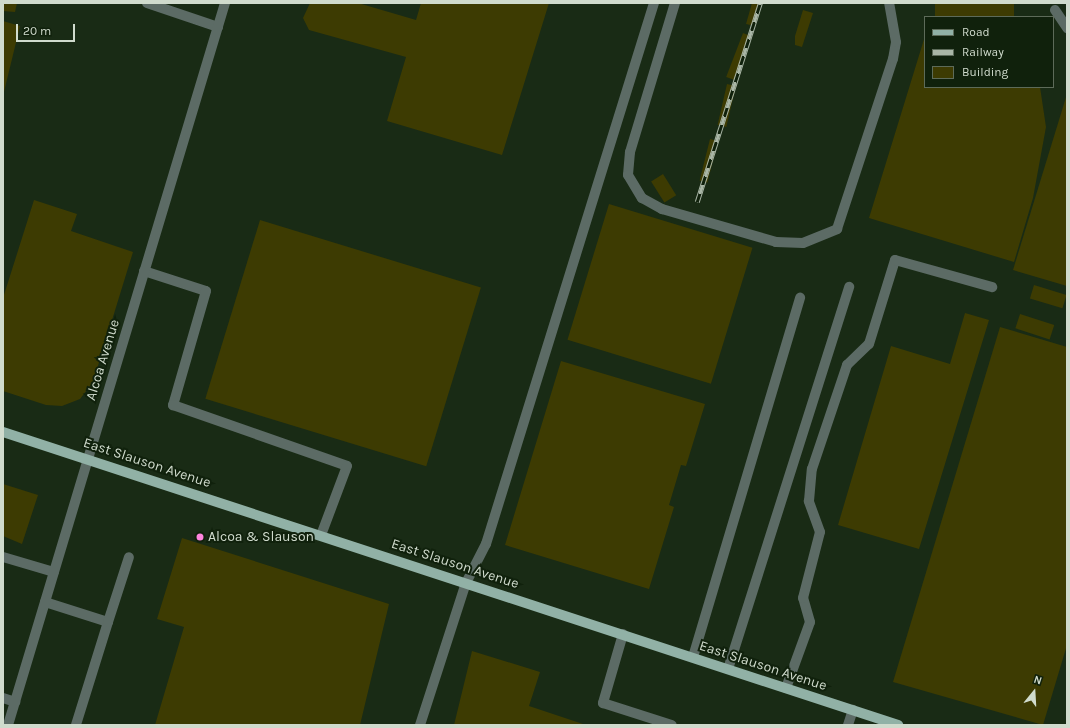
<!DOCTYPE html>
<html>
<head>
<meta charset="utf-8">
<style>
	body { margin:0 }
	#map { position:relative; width:1070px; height:728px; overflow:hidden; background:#192b15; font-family:Karla,sans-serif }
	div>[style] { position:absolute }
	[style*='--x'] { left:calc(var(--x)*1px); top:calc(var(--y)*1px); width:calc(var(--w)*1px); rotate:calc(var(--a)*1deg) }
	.building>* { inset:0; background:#3d3b02; transform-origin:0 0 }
	.minor>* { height:10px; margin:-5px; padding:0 5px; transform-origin:5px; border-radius:5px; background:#5c6b65 }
	.major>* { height:10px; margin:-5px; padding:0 5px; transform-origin:5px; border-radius:5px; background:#91b1a6 }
	.rail>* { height:4.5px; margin-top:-2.25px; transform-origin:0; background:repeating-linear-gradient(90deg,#10210c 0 9px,#a9b6a6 0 18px); box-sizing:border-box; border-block:1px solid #a9b6a6 }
	.dots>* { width:11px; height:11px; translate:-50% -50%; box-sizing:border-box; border:2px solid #10210c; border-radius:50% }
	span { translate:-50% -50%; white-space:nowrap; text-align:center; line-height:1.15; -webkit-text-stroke:4px #10210c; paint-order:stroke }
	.street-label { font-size:14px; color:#d0dbcd }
	.poi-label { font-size:14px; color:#d0dbcd }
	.left { translate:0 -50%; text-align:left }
	.frame { position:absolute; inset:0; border:4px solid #d0dbcd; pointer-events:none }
	.legend { position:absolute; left:924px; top:16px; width:130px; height:72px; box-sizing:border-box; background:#10210c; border:1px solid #5d6b59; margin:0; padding:5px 7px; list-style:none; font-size:12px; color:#d0dbcd }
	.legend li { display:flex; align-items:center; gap:8px; height:20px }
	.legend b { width:20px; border:1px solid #5d6b59 }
	.north { position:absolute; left:1014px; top:672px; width:40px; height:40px; -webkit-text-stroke:3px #10210c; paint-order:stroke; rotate:18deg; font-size:11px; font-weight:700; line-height:16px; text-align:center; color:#d0dbcd }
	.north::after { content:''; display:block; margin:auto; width:14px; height:18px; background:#d0dbcd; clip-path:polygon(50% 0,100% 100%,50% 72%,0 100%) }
	.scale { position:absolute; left:16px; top:24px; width:59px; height:18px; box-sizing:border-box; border:2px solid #d0dbcd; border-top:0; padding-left:5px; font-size:12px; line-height:14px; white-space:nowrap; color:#d0dbcd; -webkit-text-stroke:3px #10210c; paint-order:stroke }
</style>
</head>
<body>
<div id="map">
	<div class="building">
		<i style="clip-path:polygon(3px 3px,17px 3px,15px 12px,3px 11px)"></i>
		<i style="clip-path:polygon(310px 3px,358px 3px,416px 20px,421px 3px,549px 3px,502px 155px,387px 121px,406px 57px,309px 30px,303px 18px)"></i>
		<i style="clip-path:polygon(752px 3px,761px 3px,755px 26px,746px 24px)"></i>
		<i style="left:935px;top:3px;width:79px;height:15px"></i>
		<i style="clip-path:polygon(803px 10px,813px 13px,802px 47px,795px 45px,795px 36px)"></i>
		<i style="clip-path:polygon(3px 21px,20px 26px,3px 96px)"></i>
		<i style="left:743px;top:33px;width:9px;height:47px;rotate:21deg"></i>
		<i style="clip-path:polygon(925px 36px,925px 87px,1040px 87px,1046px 127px,1033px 198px,1014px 262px,869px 218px)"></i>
		<i style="left:727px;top:84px;width:9px;height:42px;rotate:13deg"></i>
		<i style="clip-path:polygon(1067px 94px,1067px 286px,1013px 270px)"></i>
		<i style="left:710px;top:139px;width:8px;height:43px;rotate:14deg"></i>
		<i style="left:663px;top:174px;width:25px;height:14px;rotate:58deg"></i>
		<i style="clip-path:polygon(34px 200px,77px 214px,71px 231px,133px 252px,93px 382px,80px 399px,62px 406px,46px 405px,3px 391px,3px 298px)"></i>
		<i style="left:609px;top:204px;width:150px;height:142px;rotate:17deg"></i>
		<i style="left:260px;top:220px;width:231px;height:187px;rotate:17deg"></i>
		<i style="left:1034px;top:285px;width:34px;height:14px;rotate:17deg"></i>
		<i style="clip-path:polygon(965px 313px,989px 320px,919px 549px,838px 525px,891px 346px,950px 364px)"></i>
		<i style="left:1020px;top:314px;width:36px;height:15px;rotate:18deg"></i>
		<i style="clip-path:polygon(1000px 327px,1067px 347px,1067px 645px,1043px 725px,893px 682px)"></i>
		<i style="clip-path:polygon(561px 361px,705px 404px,686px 466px,681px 465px,669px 505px,674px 507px,649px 589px,505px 545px)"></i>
		<i style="clip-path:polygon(3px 484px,38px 495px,22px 544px,3px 536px)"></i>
		<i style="clip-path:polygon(182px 538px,389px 604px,360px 725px,155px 725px,184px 627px,157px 619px)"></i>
		<i style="clip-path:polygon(472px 651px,540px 672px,529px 706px,586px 725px,454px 725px)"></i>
	</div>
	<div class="minor">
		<i style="--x:147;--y:3;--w:75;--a:18.7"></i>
		<i style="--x:675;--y:3;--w:156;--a:106.8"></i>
		<i style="--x:630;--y:152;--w:23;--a:95"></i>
		<i style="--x:628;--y:175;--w:27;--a:59"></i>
		<i style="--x:642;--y:198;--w:23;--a:29"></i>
		<i style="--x:662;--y:209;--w:119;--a:16.1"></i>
		<i style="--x:776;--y:242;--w:27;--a:2"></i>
		<i style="--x:803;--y:243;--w:37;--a:-22"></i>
		<i style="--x:837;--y:229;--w:179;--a:-71.8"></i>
		<i style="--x:893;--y:59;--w:17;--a:-80"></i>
		<i style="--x:896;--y:42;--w:40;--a:-100"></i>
		<i style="--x:1055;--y:10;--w:22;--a:56"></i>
		<i style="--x:144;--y:271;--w:65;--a:17.9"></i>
		<i style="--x:206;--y:291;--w:119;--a:106.1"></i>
		<i style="--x:173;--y:405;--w:184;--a:19.3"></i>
		<i style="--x:347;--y:466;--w:74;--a:110.6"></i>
		<i style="--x:3;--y:557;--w:53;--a:16.4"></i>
		<i style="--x:45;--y:602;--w:66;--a:17.6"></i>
		<i style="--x:108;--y:622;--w:108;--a:107.3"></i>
		<i style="--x:108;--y:622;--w:68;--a:-72.1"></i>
		<i style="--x:623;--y:634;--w:72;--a:106.2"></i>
		<i style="--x:603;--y:703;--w:72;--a:17.7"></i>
		<i style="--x:693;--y:657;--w:375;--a:-73.4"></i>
		<i style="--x:728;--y:669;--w:401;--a:-72.4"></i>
		<i style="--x:786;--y:688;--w:70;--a:-70"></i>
		<i style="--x:810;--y:622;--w:25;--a:-106"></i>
		<i style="--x:803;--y:598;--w:68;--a:-75.6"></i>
		<i style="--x:820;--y:532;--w:33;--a:-110"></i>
		<i style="--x:809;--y:501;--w:32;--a:-85"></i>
		<i style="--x:812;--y:469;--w:110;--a:-71.4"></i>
		<i style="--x:847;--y:365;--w:30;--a:-44"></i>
		<i style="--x:869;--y:344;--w:88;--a:-72.8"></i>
		<i style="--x:895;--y:260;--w:101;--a:15.6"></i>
		<i style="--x:3;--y:698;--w:13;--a:18"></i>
		<i style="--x:8;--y:725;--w:754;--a:-73.27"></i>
		<i style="--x:420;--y:725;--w:149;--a:-72.1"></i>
		<i style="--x:466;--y:583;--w:44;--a:-62.9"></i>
		<i style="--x:486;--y:544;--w:566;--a:-72.75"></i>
		<i style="--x:848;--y:725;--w:16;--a:-72"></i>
	</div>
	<div class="major">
		<i style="--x:3;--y:432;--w:942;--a:18.13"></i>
	</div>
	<div class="rail">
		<i style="--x:697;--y:202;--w:209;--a:-72.4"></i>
	</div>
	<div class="dots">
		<i style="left:200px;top:537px;background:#ff85de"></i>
	</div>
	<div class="street-label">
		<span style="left:103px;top:360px;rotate:-73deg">Alcoa Avenue</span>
		<span style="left:147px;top:463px;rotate:18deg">East Slauson Avenue</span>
		<span style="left:455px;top:564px;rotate:18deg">East Slauson Avenue</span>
		<span style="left:763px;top:666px;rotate:18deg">East Slauson Avenue</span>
	</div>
	<div class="poi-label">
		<span class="left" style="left:208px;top:537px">Alcoa &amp; Slauson</span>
	</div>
	<div class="frame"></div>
	<ul class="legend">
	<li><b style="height:5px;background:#91b1a6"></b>Road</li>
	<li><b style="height:5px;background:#a9b6a6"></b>Railway</li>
	<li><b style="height:11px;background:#3d3b02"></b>Building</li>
	</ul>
	<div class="north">N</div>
	<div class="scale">20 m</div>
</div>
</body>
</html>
